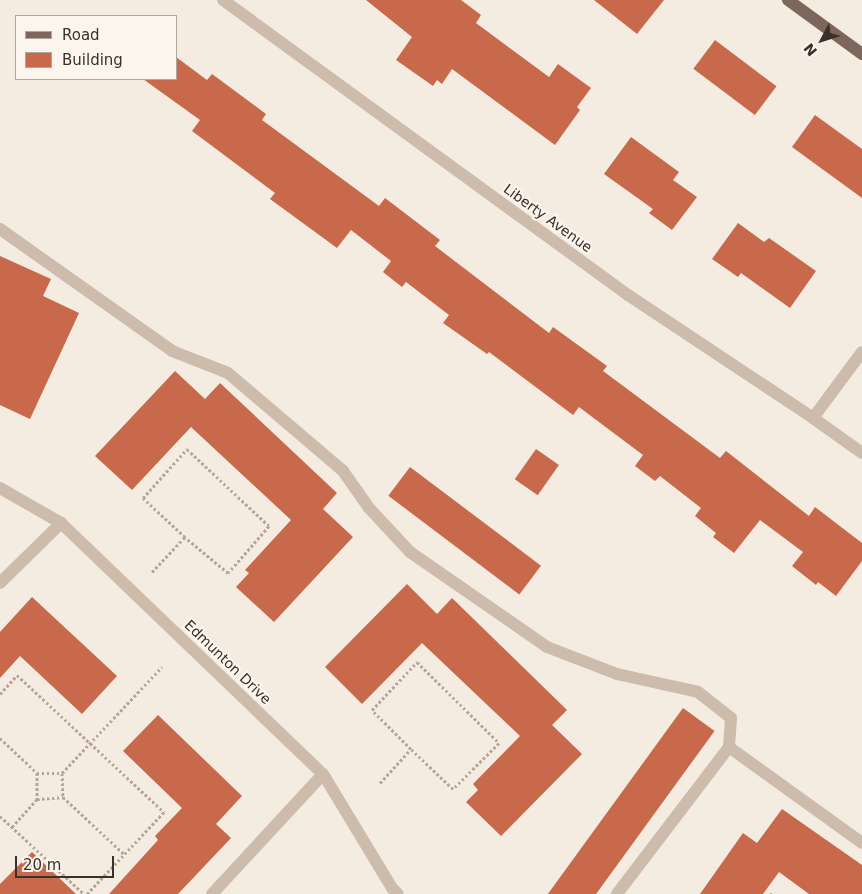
<!DOCTYPE html>
<html>
<head>
<meta charset="utf-8">
<style>
	body { margin:0 }
	#map { position:relative; width:862px; height:894px; overflow:hidden; background:#f4ebe1; font-family:"DejaVu Sans",sans-serif }
	div>[style] { position:absolute }
	[style*='--x'] { left:calc(var(--x)*1px); top:calc(var(--y)*1px); width:calc(var(--w)*1px); rotate:calc(var(--a)*1deg) }
	.building>* { inset:0; background:#c8694b; transform-origin:0 0 }
	.path>* { height:3px; margin-top:-1.5px; transform-origin:0; background:repeating-linear-gradient(90deg,#b9a596 0 2.5px,transparent 0 5px) }
	.minor>* { height:12px; margin:-6px; padding:0 6px; transform-origin:6px; border-radius:6px; background:#cdbbac }
	.major>* { height:12px; margin:-6px; padding:0 6px; transform-origin:6px; border-radius:6px; background:#7d675c }
	span { translate:-50% -50%; white-space:nowrap; text-align:center; line-height:1.15; -webkit-text-stroke:4.5px #fbf5ee; paint-order:stroke }
	.street-label { font-size:14px; color:#3b302b }
	.legend { position:absolute; left:15px; top:15px; width:162px; height:65px; box-sizing:border-box; background:#fbf5ee; border:1px solid #aea6a0; margin:0; padding:6px 9px; list-style:none; font-size:15px; color:#3b302b }
	.legend li { display:flex; align-items:center; gap:10px; height:25px }
	.legend b { width:25px; border:1px solid #aea6a0 }
	.north { position:absolute; left:797px; top:15px; width:50px; height:50px; -webkit-text-stroke:4px #fbf5ee; paint-order:stroke; rotate:230deg; font-size:14px; font-weight:700; line-height:20px; text-align:center; color:#3b302b }
	.north::after { content:''; display:block; margin:auto; width:18px; height:22px; background:#3b302b; clip-path:polygon(50% 0,100% 100%,50% 72%,0 100%) }
	.scale { position:absolute; left:15px; top:856px; width:99px; height:22px; box-sizing:border-box; border:2px solid #3b302b; border-top:0; padding-left:6px; font-size:15px; line-height:18px; white-space:nowrap; color:#3b302b; -webkit-text-stroke:4px #fbf5ee; paint-order:stroke }
</style>
</head>
<body>
<div id="map">
	<div class="building">
		<i style="clip-path:polygon(366px 0,461px 0,481px 15px,476px 23px,549px 77px,558px 64px,591px 88px,577px 107px,580px 110px,555px 145px,452px 69px,442px 84px,437px 80px,433px 86px,396px 60px,412px 37px)"></i>
		<i style="clip-path:polygon(594px 0,664px 0,637px 34px)"></i>
		<i style="left:715px;top:40px;width:77px;height:36px;rotate:37deg"></i>
		<i style="clip-path:polygon(176px 57px,207px 80px,212px 74px,266px 114px,262px 120px,379px 206px,385px 198px,440px 240px,435px 246px,549px 333px,553px 327px,607px 366px,603px 371px,720px 458px,726px 451px,809px 516px,815px 507px,862px 543px,862px 561px,836px 596px,818px 582px,816px 585px,792px 566px,803px 552px,760px 520px,734px 553px,713px 537px,716px 533px,695px 516px,701px 508px,660px 476px,655px 481px,635px 466px,643px 455px,579px 407px,573px 415px,489px 352px,487px 354px,443px 323px,449px 315px,406px 282px,402px 287px,383px 272px,391px 261px,351px 230px,337px 248px,270px 199px,275px 193px,192px 131px,200px 120px,143px 79px,176px 79px)"></i>
		<i style="clip-path:polygon(815px 115px,862px 149px,862px 198px,792px 147px)"></i>
		<i style="clip-path:polygon(631px 137px,679px 172px,673px 180px,697px 197px,672px 230px,649px 213px,653px 209px,604px 174px)"></i>
		<i style="clip-path:polygon(738px 223px,764px 242px,769px 238px,816px 271px,790px 308px,741px 273px,738px 277px,712px 259px)"></i>
		<i style="clip-path:polygon(0 256px,51px 279px,43px 296px,79px 313px,30px 419px,0 405px)"></i>
		<i style="clip-path:polygon(175px 371px,205px 399px,220px 383px,337px 493px,323px 509px,353px 537px,274px 622px,236px 587px,249px 573px,245px 570px,291px 520px,191px 427px,132px 490px,95px 456px)"></i>
		<i style="left:536px;top:449px;width:28px;height:37px;rotate:35deg"></i>
		<i style="left:410px;top:467px;width:164px;height:36px;rotate:37deg"></i>
		<i style="clip-path:polygon(407px 584px,437px 614px,452px 598px,567px 710px,552px 725px,582px 754px,501px 836px,466px 802px,478px 790px,473px 784px,520px 736px,422px 643px,362px 704px,325px 667px)"></i>
		<i style="clip-path:polygon(32px 597px,117px 676px,82px 714px,20px 656px,0 678px,0 632px)"></i>
		<i style="left:683px;top:708px;width:39px;height:231px;rotate:36deg"></i>
		<i style="clip-path:polygon(158px 715px,242px 796px,216px 824px,231px 838px,178px 894px,109px 894px,158px 840px,155px 836px,182px 808px,123px 751px)"></i>
		<i style="clip-path:polygon(782px 809px,862px 865px,862px 894px,809px 894px,779px 872px,763px 894px,700px 894px,743px 833px,757px 843px)"></i>
		<i style="clip-path:polygon(32px 852px,76px 894px,0 894px,0 884px)"></i>
	</div>
	<div class="path">
		<i style="--x:152;--y:572;--w:48;--a:-46.7"></i>
		<i style="--x:185;--y:537;--w:57;--a:-137.1"></i>
		<i style="--x:143;--y:498;--w:66;--a:-48.1"></i>
		<i style="--x:187;--y:449;--w:112;--a:43.2"></i>
		<i style="--x:269;--y:526;--w:62;--a:131.1"></i>
		<i style="--x:228;--y:573;--w:56;--a:-140.1"></i>
		<i style="--x:0;--y:694;--w:25;--a:-48"></i>
		<i style="--x:17;--y:675;--w:201;--a:43"></i>
		<i style="--x:164;--y:812;--w:112;--a:133.2"></i>
		<i style="--x:0;--y:738;--w:51;--a:43.4"></i>
		<i style="--x:37;--y:773;--w:26;--a:90"></i>
		<i style="--x:37;--y:799;--w:26;--a:-4"></i>
		<i style="--x:63;--y:797;--w:83;--a:43.1"></i>
		<i style="--x:37;--y:773;--w:25;--a:0"></i>
		<i style="--x:62;--y:773;--w:24;--a:88"></i>
		<i style="--x:62;--y:773;--w:146;--a:-46.7"></i>
		<i style="--x:380;--y:783;--w:46;--a:-47.6"></i>
		<i style="--x:411;--y:749;--w:55;--a:-135"></i>
		<i style="--x:372;--y:710;--w:66;--a:-46.8"></i>
		<i style="--x:417;--y:662;--w:115;--a:44.6"></i>
		<i style="--x:499;--y:743;--w:65;--a:135"></i>
		<i style="--x:453;--y:789;--w:58;--a:-136.4"></i>
		<i style="--x:0;--y:816;--w:115;--a:42.9"></i>
		<i style="--x:12;--y:827;--w:38;--a:-48"></i>
		<i style="--x:770;--y:894;--w:3;--a:0"></i>
	</div>
	<div class="minor">
		<i style="--x:223;--y:0;--w:501;--a:36.07"></i>
		<i style="--x:628;--y:295;--w:222;--a:33.6"></i>
		<i style="--x:813;--y:418;--w:60;--a:35.5"></i>
		<i style="--x:0;--y:229;--w:211;--a:35.3"></i>
		<i style="--x:172;--y:351;--w:60;--a:21.4"></i>
		<i style="--x:228;--y:373;--w:151;--a:40.4"></i>
		<i style="--x:343;--y:471;--w:45;--a:54.9"></i>
		<i style="--x:369;--y:508;--w:60;--a:47"></i>
		<i style="--x:410;--y:552;--w:167;--a:34.7"></i>
		<i style="--x:547;--y:647;--w:75;--a:21.1"></i>
		<i style="--x:617;--y:674;--w:83;--a:12.5"></i>
		<i style="--x:698;--y:692;--w:42;--a:38.2"></i>
		<i style="--x:731;--y:718;--w:29;--a:94"></i>
		<i style="--x:813;--y:418;--w:82;--a:-53.4"></i>
		<i style="--x:0;--y:488;--w:70;--a:29.8"></i>
		<i style="--x:61;--y:523;--w:363;--a:43.8"></i>
		<i style="--x:323;--y:774;--w:133;--a:58.8"></i>
		<i style="--x:392;--y:888;--w:8;--a:45"></i>
		<i style="--x:0;--y:583;--w:86;--a:-44.5"></i>
		<i style="--x:212;--y:894;--w:163;--a:-47.2"></i>
		<i style="--x:617;--y:894;--w:185;--a:-52.7"></i>
		<i style="--x:729;--y:747;--w:164;--a:35.8"></i>
	</div>
	<div class="major">
		<i style="--x:788;--y:0;--w:92;--a:36.1"></i>
	</div>
	<div class="street-label">
		<span style="left:548px;top:218px;rotate:36deg">Liberty Avenue</span>
		<span style="left:228px;top:662px;rotate:44deg">Edmunton Drive</span>
	</div>
	<ul class="legend">
	<li><b style="height:6px;background:#7d675c"></b>Road</li>
	<li><b style="height:14px;background:#c8694b"></b>Building</li>
	</ul>
	<div class="north">N</div>
	<div class="scale">20 m</div>
</div>
</body>
</html>
